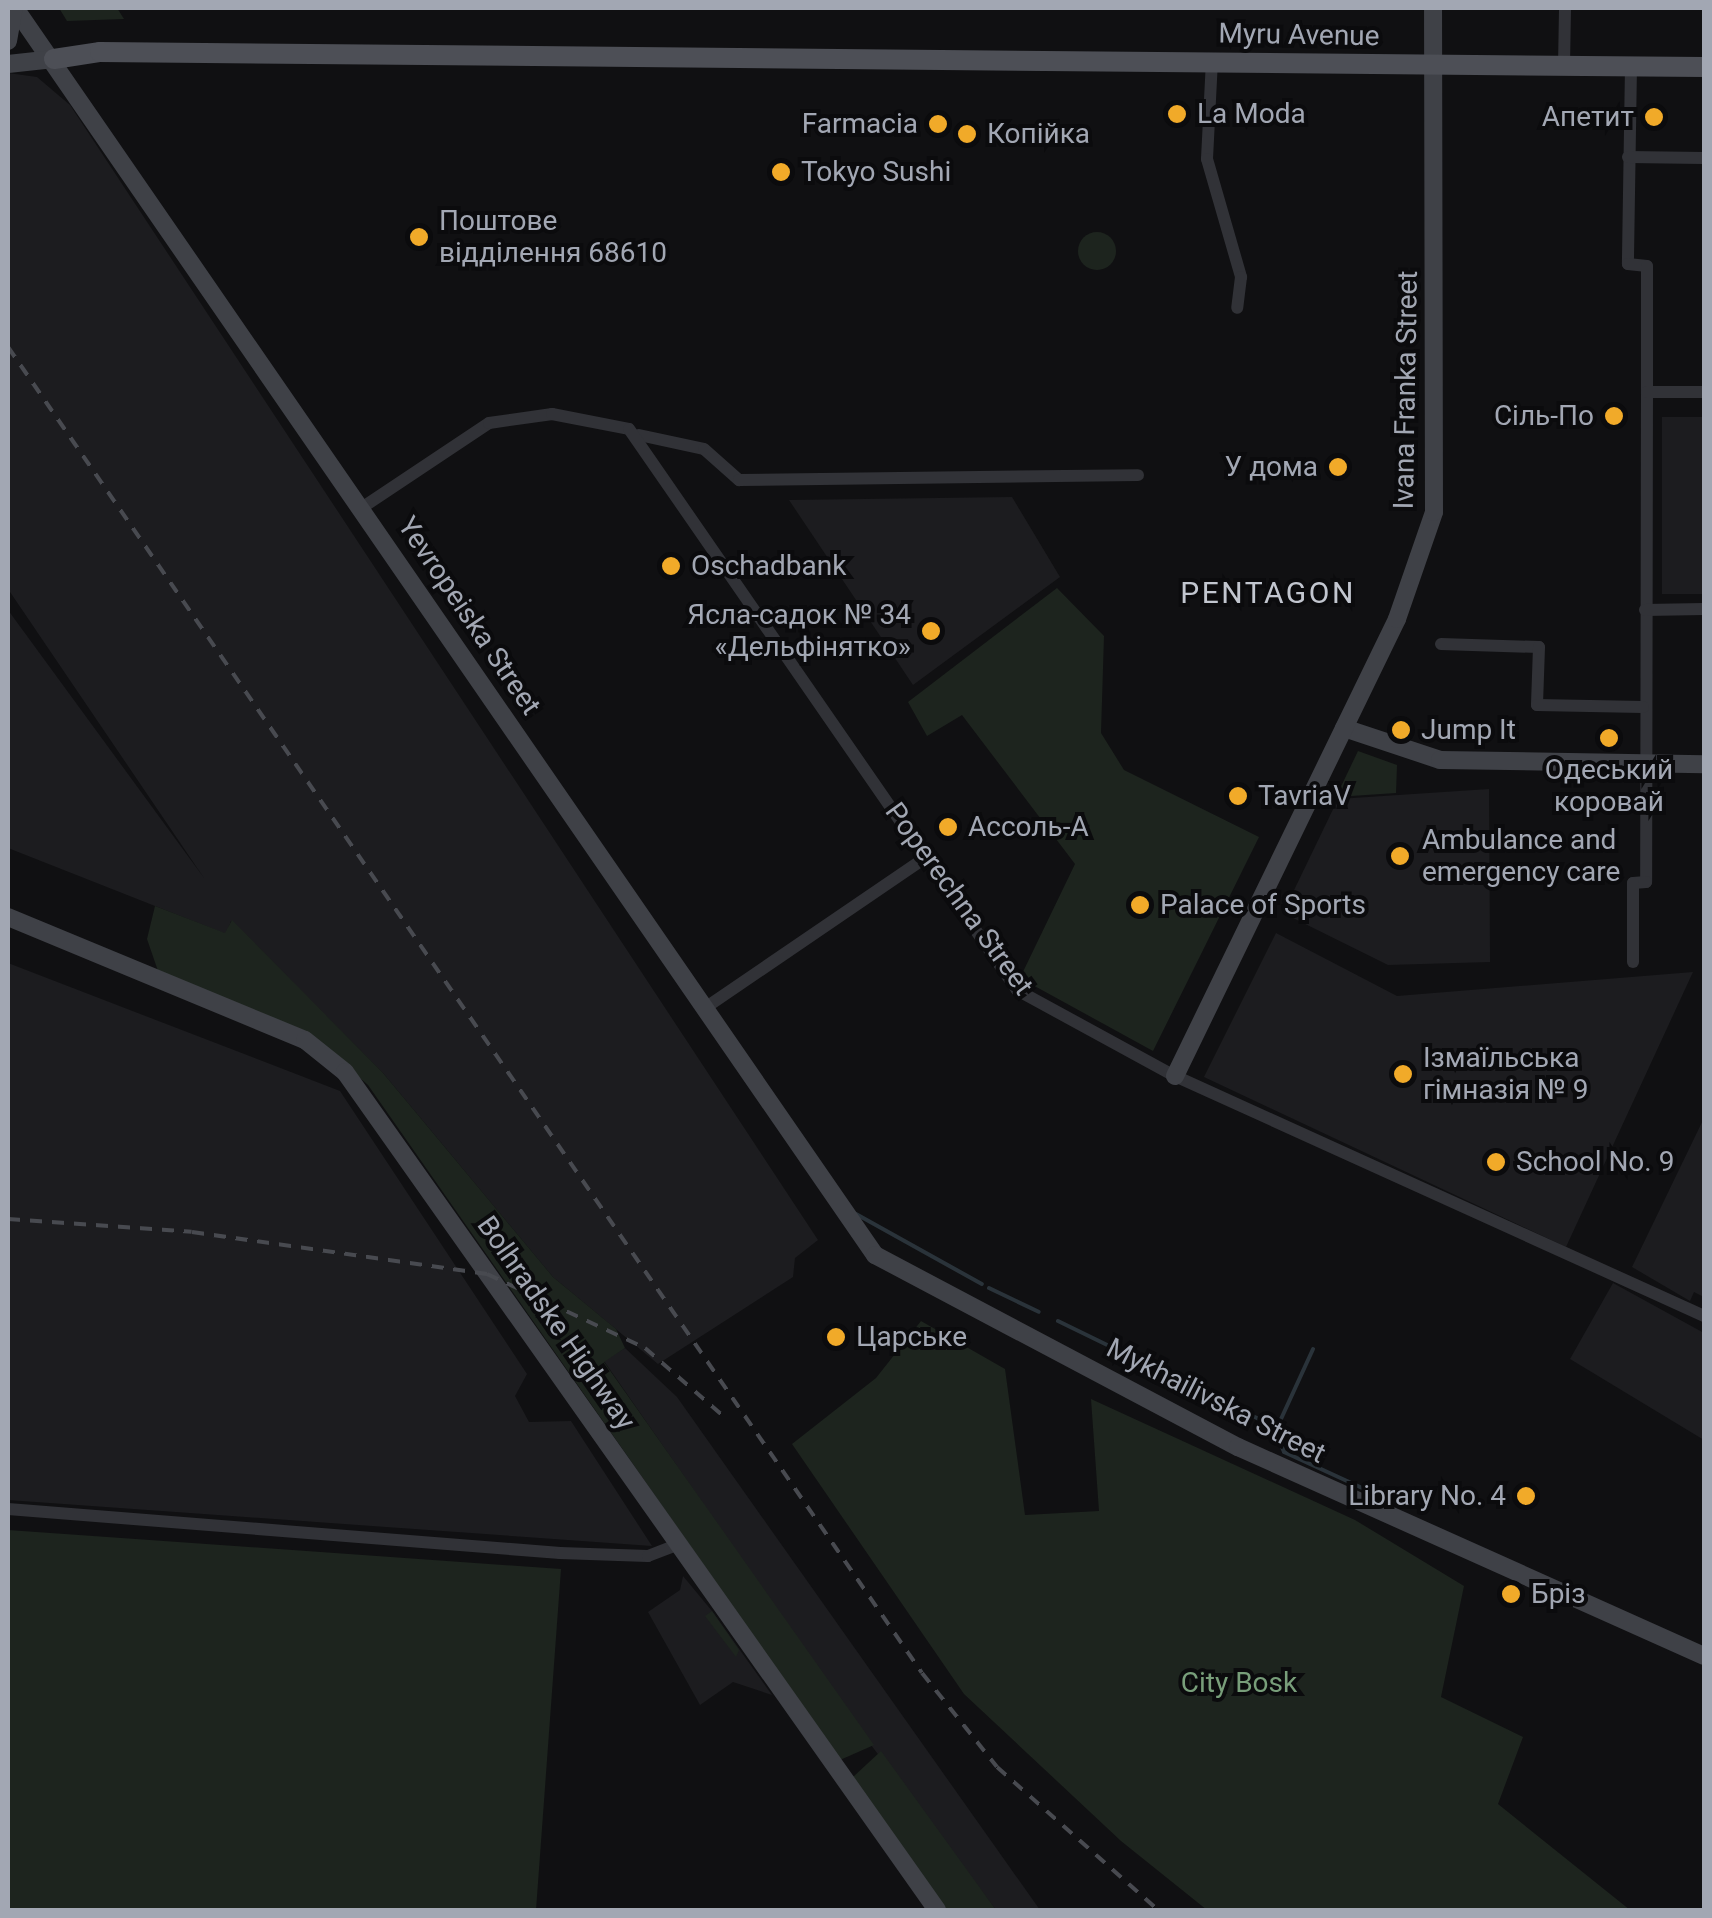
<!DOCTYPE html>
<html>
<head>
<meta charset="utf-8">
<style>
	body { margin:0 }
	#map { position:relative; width:1712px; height:1918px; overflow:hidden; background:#101012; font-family:Roboto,sans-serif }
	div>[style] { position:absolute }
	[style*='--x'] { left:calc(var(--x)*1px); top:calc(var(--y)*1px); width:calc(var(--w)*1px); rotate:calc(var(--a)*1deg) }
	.built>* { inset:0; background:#1c1c1f; transform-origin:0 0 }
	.green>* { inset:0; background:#1d241e }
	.round { border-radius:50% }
	.stream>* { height:4px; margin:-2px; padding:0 2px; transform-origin:2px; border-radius:2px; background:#2a333a }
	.street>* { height:12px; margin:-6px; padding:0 6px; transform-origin:6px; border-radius:6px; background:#313237 }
	.secondary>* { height:18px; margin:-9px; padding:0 9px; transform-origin:9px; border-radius:9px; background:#3f4147 }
	.primary>* { height:20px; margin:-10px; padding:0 10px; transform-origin:10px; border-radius:10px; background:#4d4f56 }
	.rail>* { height:4px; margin-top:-2px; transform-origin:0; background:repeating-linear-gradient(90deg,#484a50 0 12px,transparent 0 22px) }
	.dots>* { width:28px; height:28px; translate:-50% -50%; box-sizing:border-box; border:5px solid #0b0b0d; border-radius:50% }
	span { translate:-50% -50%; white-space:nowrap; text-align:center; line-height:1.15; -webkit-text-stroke:8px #0b0b0d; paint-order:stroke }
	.street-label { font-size:28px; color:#a2a7b3 }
	.poi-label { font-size:28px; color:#a2a7b3 }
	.left { translate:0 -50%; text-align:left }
	.right { translate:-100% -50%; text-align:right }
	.park-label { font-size:28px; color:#789e7a }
	.neighbourhood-label { font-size:30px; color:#c2c6cf; letter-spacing:2.5px }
	.frame { position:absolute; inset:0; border:10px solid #a2a7b3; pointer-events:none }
</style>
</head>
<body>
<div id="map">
	<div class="built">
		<i style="clip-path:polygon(8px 73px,37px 77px,70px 105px,818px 1240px,795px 1258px,793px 1277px,658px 1364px,553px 1277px,383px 1073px,231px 921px,226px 934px,8px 848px,8px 610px,204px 878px,8px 589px)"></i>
		<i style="left:1704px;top:417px;width:177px;height:42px;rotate:90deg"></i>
		<i style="clip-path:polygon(1012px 497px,1060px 577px,913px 685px,789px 500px)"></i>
		<i style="clip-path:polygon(1489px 789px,1490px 962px,1388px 965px,1283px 913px,1338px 799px)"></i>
		<i style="clip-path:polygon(1276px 933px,1397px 996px,1693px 972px,1566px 1247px,1204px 1077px)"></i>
		<i style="clip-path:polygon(8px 963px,340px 1091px,527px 1374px,515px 1396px,529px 1422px,571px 1421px,652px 1546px,8px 1500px)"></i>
		<i style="clip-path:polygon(1704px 1118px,1704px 1297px,1694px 1292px,1690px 1301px,1632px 1267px)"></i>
		<i style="clip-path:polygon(1613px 1283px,1704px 1333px,1704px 1440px,1570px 1359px)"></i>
		<i style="clip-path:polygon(625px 1348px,677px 1397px,1040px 1910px,996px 1910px,868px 1741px,604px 1361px)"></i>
		<i style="clip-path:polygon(683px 1576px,712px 1611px,772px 1695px,733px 1682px,700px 1705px,648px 1612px,680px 1590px)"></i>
	</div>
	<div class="green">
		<i style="clip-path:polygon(59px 8px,117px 8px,124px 19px,67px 21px)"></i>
		<i class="round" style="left:1078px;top:232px;width:38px;height:38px"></i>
		<i style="clip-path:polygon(1057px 588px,1104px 636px,1101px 733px,1124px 770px,1259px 837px,1153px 1051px,1020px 978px,1075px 864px,962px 715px,927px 736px,908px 702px)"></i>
		<i style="clip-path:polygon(1358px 751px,1397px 765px,1396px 793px,1336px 797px)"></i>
		<i style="clip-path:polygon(155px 906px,225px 933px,232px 920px,383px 1073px,553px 1277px,616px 1329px,625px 1348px,604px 1362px,874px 1745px,840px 1760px,368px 1085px,309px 1034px,158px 971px,147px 939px)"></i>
		<i style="clip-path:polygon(921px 1321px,1005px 1369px,1025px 1515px,1099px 1511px,1091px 1399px,1355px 1520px,1464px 1586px,1441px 1697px,1523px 1737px,1498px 1804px,1630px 1910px,1207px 1910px,1121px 1841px,964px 1694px,792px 1444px,876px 1378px)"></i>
		<i style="clip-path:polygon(8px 1530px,561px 1569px,536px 1910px,8px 1910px)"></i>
		<i style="clip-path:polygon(712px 1611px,739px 1650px,736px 1657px,705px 1616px)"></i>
		<i style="clip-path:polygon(881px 1751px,996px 1910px,945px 1910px,853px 1777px)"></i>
	</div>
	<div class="stream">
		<i style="--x:856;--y:1214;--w:144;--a:29.1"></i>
		<i style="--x:989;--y:1288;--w:55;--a:25.6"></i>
		<i style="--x:1058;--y:1321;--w:239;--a:26"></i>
		<i style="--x:1273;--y:1426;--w:28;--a:67"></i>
		<i style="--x:1284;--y:1452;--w:98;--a:24.7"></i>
		<i style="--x:1281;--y:1419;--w:77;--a:-65.4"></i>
	</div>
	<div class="street">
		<i style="--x:1212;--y:60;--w:99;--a:92.9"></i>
		<i style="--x:1207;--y:159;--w:123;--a:73.9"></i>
		<i style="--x:1241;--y:277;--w:31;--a:97"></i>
		<i style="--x:1564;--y:66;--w:58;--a:-89"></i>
		<i style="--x:1631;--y:66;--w:198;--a:90.9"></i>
		<i style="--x:1628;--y:264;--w:19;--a:6"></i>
		<i style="--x:1647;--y:266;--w:126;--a:90"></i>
		<i style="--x:1647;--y:392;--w:490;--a:90.1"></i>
		<i style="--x:1646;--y:882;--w:13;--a:176"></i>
		<i style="--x:1633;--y:883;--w:79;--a:90"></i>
		<i style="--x:1628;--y:157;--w:76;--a:0.8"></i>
		<i style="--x:1647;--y:392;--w:57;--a:0"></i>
		<i style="--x:639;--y:435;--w:66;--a:12.2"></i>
		<i style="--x:704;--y:449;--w:47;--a:41.5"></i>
		<i style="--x:739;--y:480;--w:399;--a:-0.7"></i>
		<i style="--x:363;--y:507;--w:151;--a:-33.7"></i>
		<i style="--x:489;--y:423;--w:64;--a:-8.1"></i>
		<i style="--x:552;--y:414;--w:78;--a:11"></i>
		<i style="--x:629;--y:429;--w:682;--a:55.33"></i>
		<i style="--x:1017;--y:990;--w:180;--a:28.6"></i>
		<i style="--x:1175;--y:1076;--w:581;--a:24.4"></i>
		<i style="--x:1645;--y:610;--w:59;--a:-1"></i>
		<i style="--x:1441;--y:644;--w:98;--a:1.8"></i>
		<i style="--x:1539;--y:647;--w:58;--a:92"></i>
		<i style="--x:1537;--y:705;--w:106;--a:1.1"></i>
		<i style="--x:705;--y:1008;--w:268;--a:-34.3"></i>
		<i style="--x:8;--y:1509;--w:554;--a:4.56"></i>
		<i style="--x:560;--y:1553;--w:88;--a:2"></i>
		<i style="--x:648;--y:1556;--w:33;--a:-21"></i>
	</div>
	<div class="secondary">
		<i style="--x:15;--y:8;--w:1515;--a:55.41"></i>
		<i style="--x:875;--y:1255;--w:411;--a:27.9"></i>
		<i style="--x:1238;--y:1447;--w:511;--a:24.16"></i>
		<i style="--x:8;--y:41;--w:34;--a:-80"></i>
		<i style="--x:8;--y:64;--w:46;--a:-6.2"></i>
		<i style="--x:1344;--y:728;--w:101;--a:18.4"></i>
		<i style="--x:1440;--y:760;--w:264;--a:0.9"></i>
		<i style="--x:8;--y:917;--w:321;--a:22.5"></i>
		<i style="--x:305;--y:1040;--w:51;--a:38.7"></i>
		<i style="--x:345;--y:1072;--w:1026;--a:54.76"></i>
		<i style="--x:1175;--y:1076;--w:508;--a:-64.09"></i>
		<i style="--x:1397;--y:619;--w:113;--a:-70.9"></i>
		<i style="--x:1434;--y:512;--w:504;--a:-90.11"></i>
	</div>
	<div class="primary">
		<i style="--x:54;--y:59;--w:47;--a:-8.7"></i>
		<i style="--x:100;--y:52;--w:1604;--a:0.54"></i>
	</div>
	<div class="rail">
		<i style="--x:8;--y:347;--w:1610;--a:55.42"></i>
		<i style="--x:922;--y:1673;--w:120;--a:51.4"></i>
		<i style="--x:997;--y:1767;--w:215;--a:41.6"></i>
		<i style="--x:8;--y:1219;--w:184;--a:4"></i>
		<i style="--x:192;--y:1232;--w:298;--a:8.1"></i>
		<i style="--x:487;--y:1274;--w:174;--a:25.1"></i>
		<i style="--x:645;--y:1348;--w:101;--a:41"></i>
	</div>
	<div class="dots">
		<i style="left:1177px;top:114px;background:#f1aa29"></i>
		<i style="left:1654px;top:117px;background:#f1aa29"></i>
		<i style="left:938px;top:124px;background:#f1aa29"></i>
		<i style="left:967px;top:134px;background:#f1aa29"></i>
		<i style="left:781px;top:172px;background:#f1aa29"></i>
		<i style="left:419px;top:237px;background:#f1aa29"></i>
		<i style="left:1614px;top:416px;background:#f1aa29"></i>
		<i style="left:1338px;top:467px;background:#f1aa29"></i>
		<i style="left:671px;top:566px;background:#f1aa29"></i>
		<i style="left:931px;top:631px;background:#f1aa29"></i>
		<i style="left:1401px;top:730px;background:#f1aa29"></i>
		<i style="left:1609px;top:738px;background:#f1aa29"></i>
		<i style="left:1238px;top:796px;background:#f1aa29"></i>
		<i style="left:948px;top:827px;background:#f1aa29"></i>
		<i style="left:1400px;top:856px;background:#f1aa29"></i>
		<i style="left:1140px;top:905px;background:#f1aa29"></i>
		<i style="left:1403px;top:1074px;background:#f1aa29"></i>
		<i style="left:1496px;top:1162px;background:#f1aa29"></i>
		<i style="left:836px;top:1337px;background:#f1aa29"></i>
		<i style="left:1526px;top:1496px;background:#f1aa29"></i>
		<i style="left:1511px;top:1594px;background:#f1aa29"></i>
	</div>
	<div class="street-label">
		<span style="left:1299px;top:35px;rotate:1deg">Myru Avenue</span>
		<span style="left:1406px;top:390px;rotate:-89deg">Ivana Franka Street</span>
		<span style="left:469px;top:616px;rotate:56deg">Yevropeiska Street</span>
		<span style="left:959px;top:899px;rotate:54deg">Poperechna Street</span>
		<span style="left:556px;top:1323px;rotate:55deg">Bolhradske Highway</span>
		<span style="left:1216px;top:1401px;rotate:27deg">Mykhailivska Street</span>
	</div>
	<div class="poi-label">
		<span class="left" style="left:1197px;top:114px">La Moda</span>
		<span class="right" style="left:1634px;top:117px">Апетит</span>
		<span class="right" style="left:918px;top:124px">Farmacia</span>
		<span class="left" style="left:987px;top:134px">Копійка</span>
		<span class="left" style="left:801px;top:172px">Tokyo Sushi</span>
		<span class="left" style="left:439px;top:237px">Поштове<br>відділення 68610</span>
		<span class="right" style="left:1594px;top:416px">Сіль-По</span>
		<span class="right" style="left:1318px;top:467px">У дома</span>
		<span class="left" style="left:691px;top:566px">Oschadbank</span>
		<span class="right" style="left:911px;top:631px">Ясла-садок № 34<br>«Дельфінятко»</span>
		<span class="left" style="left:1421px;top:730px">Jump It</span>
		<span style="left:1609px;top:786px">Одеський<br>коровай</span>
		<span class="left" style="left:1258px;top:796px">TavriaV</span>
		<span class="left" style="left:968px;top:827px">Ассоль-А</span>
		<span class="left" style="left:1422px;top:856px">Ambulance and<br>emergency care</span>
		<span class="left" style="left:1160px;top:905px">Palace of Sports</span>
		<span class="left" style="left:1423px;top:1074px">Ізмаїльська<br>гімназія № 9</span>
		<span class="left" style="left:1516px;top:1162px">School No. 9</span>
		<span class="left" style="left:856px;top:1337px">Царське</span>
		<span class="right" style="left:1506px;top:1496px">Library No. 4</span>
		<span class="left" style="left:1531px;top:1594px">Бріз</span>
	</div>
	<div class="park-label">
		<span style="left:1239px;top:1683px">City Bosk</span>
	</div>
	<div class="neighbourhood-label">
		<span style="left:1268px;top:593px">PENTAGON</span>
	</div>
	<div class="frame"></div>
</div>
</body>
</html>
